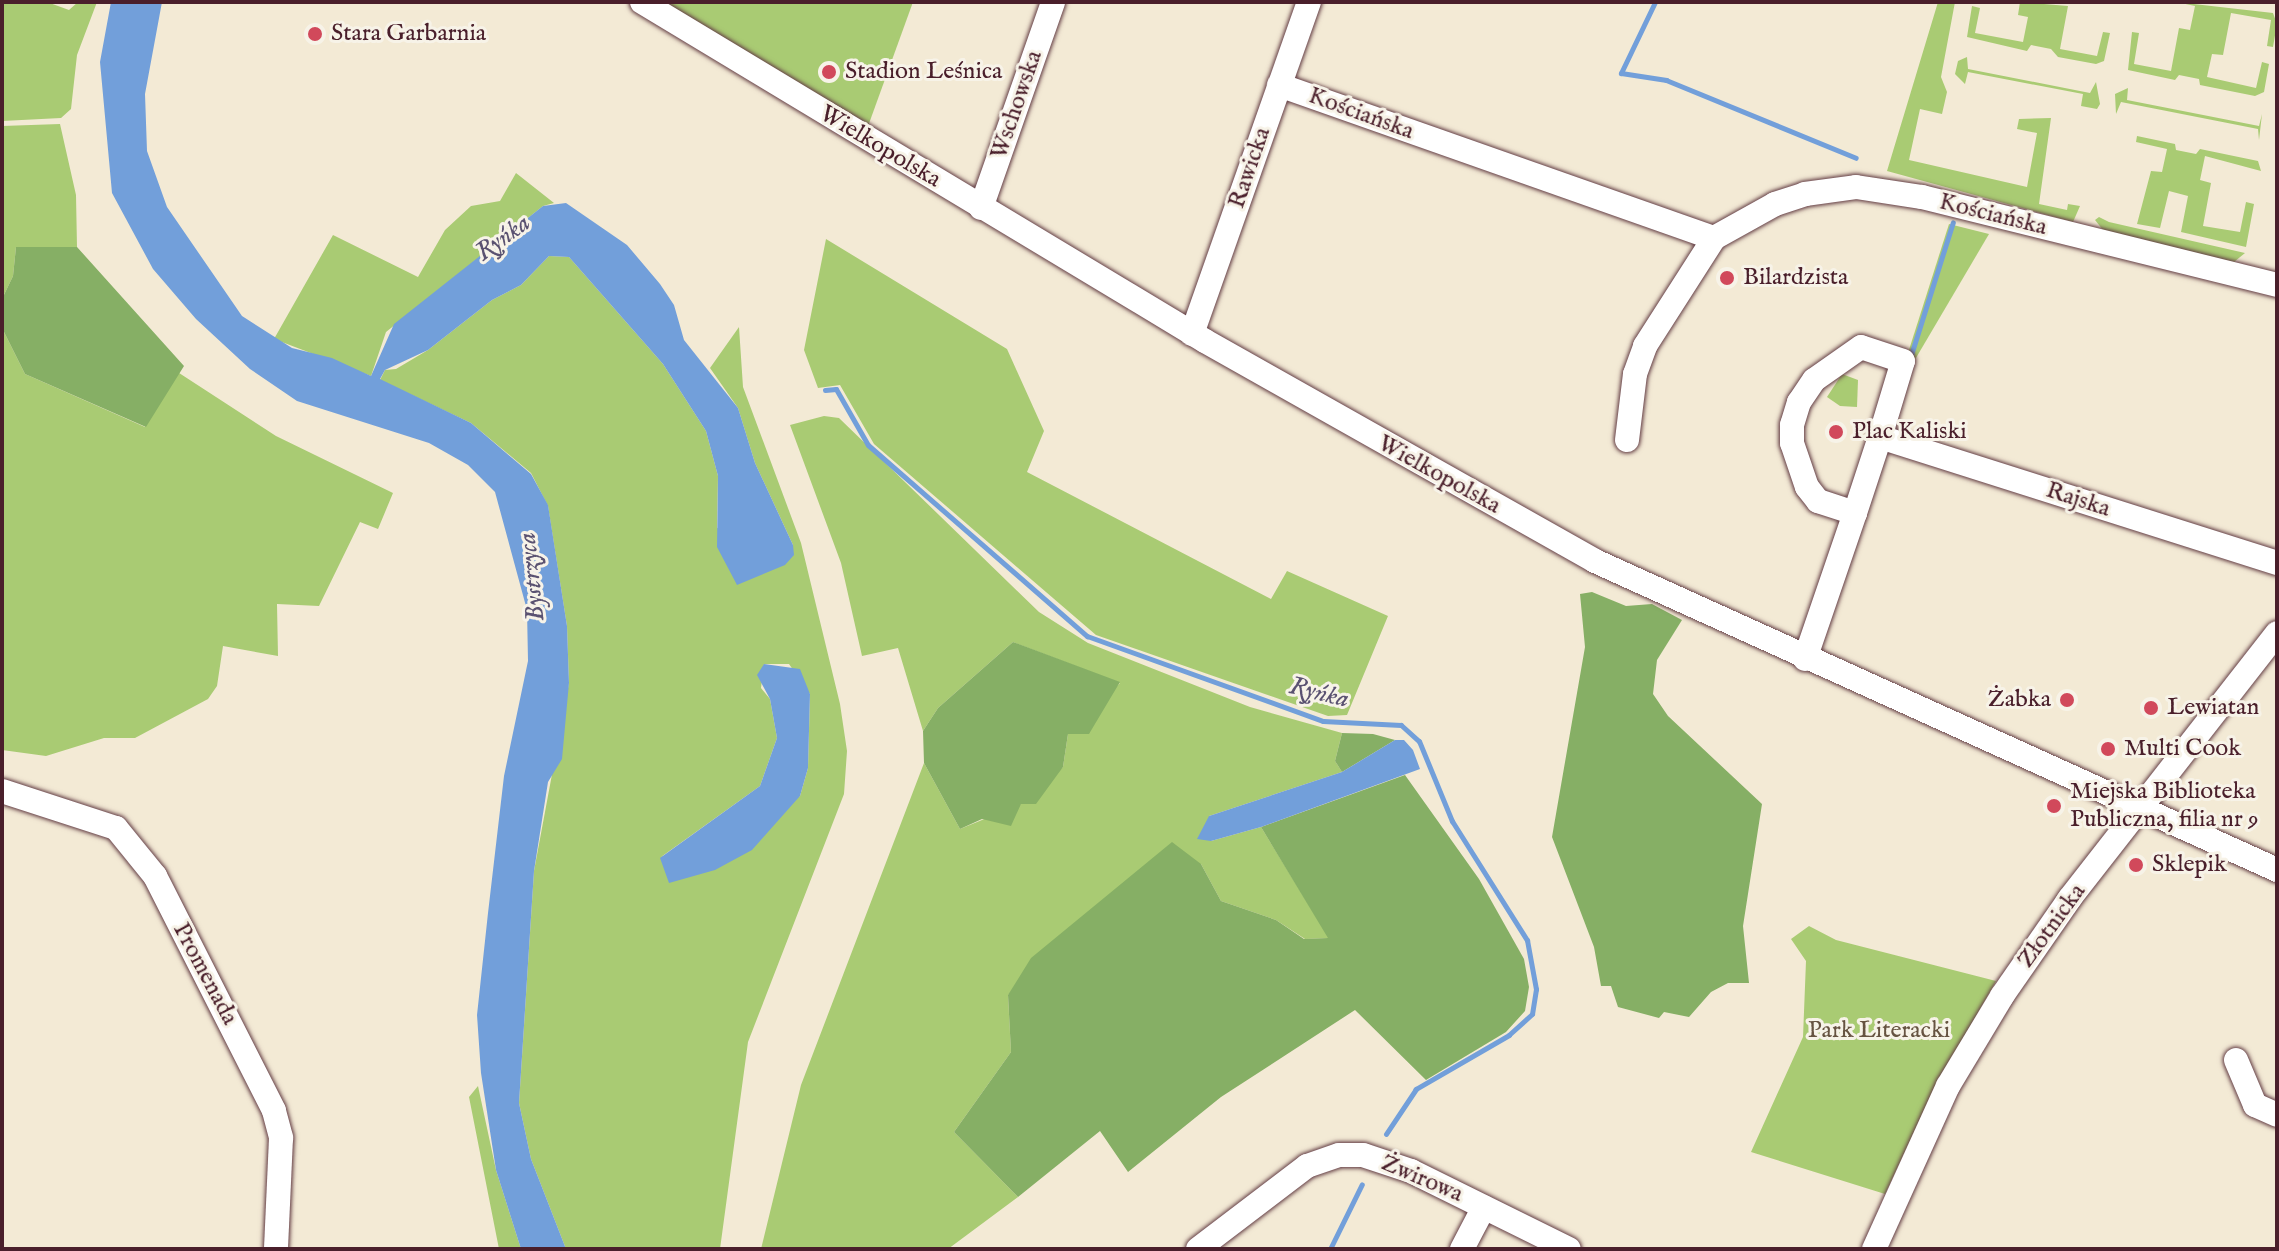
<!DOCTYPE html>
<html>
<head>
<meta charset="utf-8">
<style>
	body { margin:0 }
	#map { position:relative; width:2279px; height:1251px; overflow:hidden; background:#f3ead5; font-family:"IM FELL English",serif }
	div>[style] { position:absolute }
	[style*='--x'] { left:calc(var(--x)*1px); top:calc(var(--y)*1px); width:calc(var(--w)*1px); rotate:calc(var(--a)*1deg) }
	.green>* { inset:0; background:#a9cb73 }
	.forest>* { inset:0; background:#86af65 }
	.water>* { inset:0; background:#729fda }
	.stream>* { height:5px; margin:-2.5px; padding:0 2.5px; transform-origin:2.5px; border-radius:2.5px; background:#729fda }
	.roads { filter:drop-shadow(0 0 2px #633d44) drop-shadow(0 0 2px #633d44) }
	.minor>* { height:24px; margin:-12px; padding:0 12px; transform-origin:12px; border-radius:12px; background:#fff }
	.dots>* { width:22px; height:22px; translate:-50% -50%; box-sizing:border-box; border:4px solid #f7f3e8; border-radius:50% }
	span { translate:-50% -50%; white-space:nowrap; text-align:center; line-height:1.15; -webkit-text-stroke:6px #f7f3e8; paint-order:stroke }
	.poi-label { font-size:24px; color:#4a1f2b }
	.left { translate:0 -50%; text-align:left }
	.right { translate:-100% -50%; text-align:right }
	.street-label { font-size:24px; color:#4a1f2b }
	.park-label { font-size:24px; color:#665341 }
	.water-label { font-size:26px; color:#5a5271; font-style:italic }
	.frame { position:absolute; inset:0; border:4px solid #4a1f2b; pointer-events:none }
</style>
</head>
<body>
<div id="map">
	<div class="green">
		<i style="clip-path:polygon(2px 2px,47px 2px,69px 10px,78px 2px,97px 2px,77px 55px,71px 109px,61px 118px,2px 121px)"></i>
		<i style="clip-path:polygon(654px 2px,913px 2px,867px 129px)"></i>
		<i style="clip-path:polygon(1938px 2px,1955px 2px,1941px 77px,1947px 92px,1942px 114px,1920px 109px,1909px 160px,2027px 187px,2037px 133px,2017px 129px,2019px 119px,2051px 118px,2039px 204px,2067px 210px,2068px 204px,2080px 206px,2073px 222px,1887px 171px)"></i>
		<i style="clip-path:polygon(2020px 2px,2068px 6px,2060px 49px,2097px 56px,2103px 32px,2110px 33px,2104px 61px,2096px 64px,2058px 57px,2051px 49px,2031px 45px,2027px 51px,1967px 37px,1972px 6px,1980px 8px,1975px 33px,2023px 42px,2028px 17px,2018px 15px)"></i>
		<i style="clip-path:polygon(2176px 2px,2273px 13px,2277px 24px,2273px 47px,2267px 46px,2271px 20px,2231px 13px,2223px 55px,2212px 54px,2207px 77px,2256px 88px,2262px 62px,2269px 64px,2264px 92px,2255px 96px,2200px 85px,2199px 79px,2179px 75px,2175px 80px,2128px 70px,2132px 32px,2139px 33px,2134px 64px,2171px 71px,2179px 28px,2190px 30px,2195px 6px)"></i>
		<i style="clip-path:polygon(1967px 57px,1968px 69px,2090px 93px,2096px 82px,2100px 104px,2097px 109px,2081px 106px,2083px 94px,1968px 72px,1965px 84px,1955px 74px,1958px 61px)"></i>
		<i style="clip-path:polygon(2128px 88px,2127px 100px,2259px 126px,2262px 114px,2259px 140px,2258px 129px,2121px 102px,2116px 114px,2115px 94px)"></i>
		<i style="clip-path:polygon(60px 124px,76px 195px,77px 247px,16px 247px,13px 276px,2px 299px,2px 126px)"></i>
		<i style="clip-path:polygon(2137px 136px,2175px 144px,2176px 150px,2196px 154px,2200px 149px,2258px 161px,2261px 171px,2205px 156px,2200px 180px,2211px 183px,2203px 226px,2240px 232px,2246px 202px,2254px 204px,2246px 247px,2181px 232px,2188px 196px,2169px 191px,2160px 228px,2137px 224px,2151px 171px,2162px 172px,2167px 149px,2136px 142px)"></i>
		<i style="clip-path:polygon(516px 173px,554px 203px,543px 206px,386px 332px,371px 376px,274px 339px,333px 235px,418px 277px,445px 230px,471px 206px,500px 201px)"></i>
		<i style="clip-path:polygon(2099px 217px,2109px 222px,2245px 253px,2234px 262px,2176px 249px,2103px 230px,2095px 220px)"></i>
		<i style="clip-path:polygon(1949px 224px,1989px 234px,1913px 363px,1908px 353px)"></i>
		<i style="clip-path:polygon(826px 239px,1007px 349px,1044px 431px,1027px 472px,1271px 599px,1287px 571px,1388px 616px,1347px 715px,1328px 716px,1096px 635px,874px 444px,840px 385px,818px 388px,804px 350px)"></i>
		<i style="clip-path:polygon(evenodd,549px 256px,569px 257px,663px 364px,706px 431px,718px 476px,717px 528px,793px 545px,755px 463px,738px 408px,710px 368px,739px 327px,743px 387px,801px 543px,840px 704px,847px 751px,844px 794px,748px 1042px,720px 1249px,566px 1249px,531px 1159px,519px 1103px,534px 871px,569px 683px,567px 626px,548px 506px,531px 473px,471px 423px,380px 380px,385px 370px,396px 369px,428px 350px,492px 300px,521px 285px,549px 256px,764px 664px,789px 664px,810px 694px,808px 768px,800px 796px,661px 857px,760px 786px,777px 738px,770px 699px,761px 688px,764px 664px)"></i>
		<i style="clip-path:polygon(2px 328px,25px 374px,145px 427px,176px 371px,276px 436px,393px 493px,378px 529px,360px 522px,319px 606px,277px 604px,278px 656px,223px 646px,217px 686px,208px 699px,135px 738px,104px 738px,46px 756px,2px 750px)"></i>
		<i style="clip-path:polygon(1842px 374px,1858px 380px,1857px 407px,1840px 406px,1827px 397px)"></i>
		<i style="clip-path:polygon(824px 416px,839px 418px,1039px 612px,1088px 643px,1250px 707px,1342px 733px,1335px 761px,1342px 772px,1209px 816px,1211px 841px,1261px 827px,1329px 938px,1305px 939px,1276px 920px,1221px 901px,1201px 864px,1008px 995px,1011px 1052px,954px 1132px,1018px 1197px,948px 1249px,761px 1249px,801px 1085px,924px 763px,960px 829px,1021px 804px,1063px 767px,1068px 734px,1120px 683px,1013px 642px,938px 708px,923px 731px,898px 648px,862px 656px,841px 563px,790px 425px)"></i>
		<i style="clip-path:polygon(1809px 926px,1836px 940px,1996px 981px,1932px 1093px,1885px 1194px,1751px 1152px,1803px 1037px,1806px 961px,1791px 939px)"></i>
		<i style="clip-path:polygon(478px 1086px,496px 1170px,521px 1249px,499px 1249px,469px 1097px)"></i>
	</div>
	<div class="forest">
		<i style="clip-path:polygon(16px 247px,77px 247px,184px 366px,146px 427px,25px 374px,2px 328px,2px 299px,13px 276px)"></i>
		<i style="clip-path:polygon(1592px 592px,1626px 606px,1652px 604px,1682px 620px,1657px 660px,1653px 694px,1668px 716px,1762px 804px,1743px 926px,1749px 983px,1728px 983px,1711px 992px,1689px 1017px,1664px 1012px,1659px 1018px,1618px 1007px,1611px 986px,1601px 986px,1594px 947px,1552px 837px,1585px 647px,1580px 594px)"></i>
		<i style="clip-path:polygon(1013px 642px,1120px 682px,1089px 734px,1068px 734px,1063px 767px,1036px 804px,1021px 804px,1011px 826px,982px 819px,960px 829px,924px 763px,923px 731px,938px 708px)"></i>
		<i style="clip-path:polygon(1342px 733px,1373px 734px,1395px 740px,1342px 772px,1335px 761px)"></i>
		<i style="clip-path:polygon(1405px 775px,1479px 879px,1524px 959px,1529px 987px,1525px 1011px,1506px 1032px,1426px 1080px,1355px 1010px,1221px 1097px,1128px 1172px,1100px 1131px,1018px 1197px,954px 1132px,1011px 1052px,1008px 995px,1031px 958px,1172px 842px,1201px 864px,1221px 901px,1276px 920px,1304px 939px,1328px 938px,1261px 827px)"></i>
	</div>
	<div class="water">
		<i style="clip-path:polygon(111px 2px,162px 2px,145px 94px,147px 151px,167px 207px,242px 316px,292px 348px,332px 358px,371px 376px,394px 324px,543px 206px,566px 203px,627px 245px,660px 284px,674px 305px,684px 340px,738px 408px,755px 463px,793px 545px,794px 555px,785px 565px,737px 585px,717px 547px,718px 476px,706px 431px,663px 364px,569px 257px,549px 256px,521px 285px,492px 300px,428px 350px,385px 370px,380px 379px,471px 423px,531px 474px,548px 505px,567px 626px,569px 683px,562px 759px,548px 782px,534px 871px,519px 1103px,531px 1159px,566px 1249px,521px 1249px,496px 1170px,481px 1073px,477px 1015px,488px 913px,504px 776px,528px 661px,527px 610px,495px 492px,468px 465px,429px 443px,297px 401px,250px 369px,196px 319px,153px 269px,112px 193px,100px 62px)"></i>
		<i style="clip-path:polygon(764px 664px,800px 669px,810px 694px,808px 768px,800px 796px,752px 850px,715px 870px,669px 883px,660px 858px,760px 786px,777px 738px,770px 699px,757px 675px)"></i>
		<i style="clip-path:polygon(1395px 740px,1404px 740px,1413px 750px,1420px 769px,1261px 827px,1211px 841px,1197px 839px,1209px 816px,1342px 772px)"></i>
	</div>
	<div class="stream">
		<i style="--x:1655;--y:2;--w:79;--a:115.6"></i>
		<i style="--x:1621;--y:73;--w:46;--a:8.8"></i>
		<i style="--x:1666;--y:80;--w:205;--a:22.3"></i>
		<i style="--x:1911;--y:355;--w:139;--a:-72.5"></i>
		<i style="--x:825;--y:390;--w:11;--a:-5"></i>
		<i style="--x:836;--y:389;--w:64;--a:60.3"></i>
		<i style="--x:868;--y:445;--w:291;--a:41.1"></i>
		<i style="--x:1087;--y:636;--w:251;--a:19.8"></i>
		<i style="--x:1323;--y:721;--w:78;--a:2.9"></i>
		<i style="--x:1401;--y:725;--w:24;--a:42"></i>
		<i style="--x:1419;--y:741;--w:87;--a:67.6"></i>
		<i style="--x:1452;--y:821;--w:141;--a:57.8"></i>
		<i style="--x:1527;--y:940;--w:50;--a:79.6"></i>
		<i style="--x:1536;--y:989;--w:25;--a:99"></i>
		<i style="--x:1532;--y:1014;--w:31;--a:138"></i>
		<i style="--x:1509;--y:1035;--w:108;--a:149.9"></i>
		<i style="--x:1416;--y:1089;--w:54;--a:123.7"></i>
		<i style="--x:1330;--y:1249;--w:72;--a:-63.8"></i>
	</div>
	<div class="roads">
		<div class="minor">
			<i style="--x:642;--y:2;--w:657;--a:31.05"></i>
			<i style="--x:1205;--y:341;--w:448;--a:29.4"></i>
			<i style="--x:1595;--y:561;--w:749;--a:24.37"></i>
			<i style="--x:1279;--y:85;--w:461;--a:19.4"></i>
			<i style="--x:981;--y:208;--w:218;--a:-70.7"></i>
			<i style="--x:1192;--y:334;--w:352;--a:-70.6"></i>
			<i style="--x:1880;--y:437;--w:417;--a:17.6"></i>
			<i style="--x:1627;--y:440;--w:66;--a:-83.1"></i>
			<i style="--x:1635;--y:374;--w:30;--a:-70"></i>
			<i style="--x:1645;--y:346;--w:128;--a:-57.4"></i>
			<i style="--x:1714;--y:238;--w:70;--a:-29.1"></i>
			<i style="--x:1775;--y:204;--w:32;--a:-18"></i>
			<i style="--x:1805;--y:194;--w:51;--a:-7.8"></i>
			<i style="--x:1856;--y:187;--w:67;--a:8.6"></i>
			<i style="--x:1922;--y:197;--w:366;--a:13.9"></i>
			<i style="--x:1805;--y:659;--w:154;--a:-71.1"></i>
			<i style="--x:1855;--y:513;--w:80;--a:-71.8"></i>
			<i style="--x:1880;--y:437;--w:79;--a:-73.2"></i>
			<i style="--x:1903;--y:361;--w:44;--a:-161.6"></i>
			<i style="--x:1861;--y:347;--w:57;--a:144.9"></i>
			<i style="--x:1814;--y:380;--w:27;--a:124"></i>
			<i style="--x:1799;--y:402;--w:24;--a:107"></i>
			<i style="--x:1792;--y:425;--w:18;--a:90"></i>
			<i style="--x:1792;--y:443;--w:46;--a:71.2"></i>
			<i style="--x:1807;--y:487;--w:18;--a:52"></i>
			<i style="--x:1818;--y:501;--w:39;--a:18"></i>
			<i style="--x:2;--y:791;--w:120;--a:18"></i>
			<i style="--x:116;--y:828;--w:62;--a:50.9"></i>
			<i style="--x:155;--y:876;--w:263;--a:63.1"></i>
			<i style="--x:274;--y:1111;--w:28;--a:75"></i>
			<i style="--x:281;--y:1138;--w:111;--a:92.6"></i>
			<i style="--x:2236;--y:1060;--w:49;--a:67.1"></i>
			<i style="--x:2255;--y:1105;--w:24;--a:24"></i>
			<i style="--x:1198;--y:1249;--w:137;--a:-37.3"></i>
			<i style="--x:1307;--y:1166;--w:34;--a:-19"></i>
			<i style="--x:1339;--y:1155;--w:24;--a:0"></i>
			<i style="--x:1363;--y:1155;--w:51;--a:18.4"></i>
			<i style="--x:1411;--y:1171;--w:176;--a:26.3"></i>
			<i style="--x:1462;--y:1249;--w:47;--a:-62.4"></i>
			<i style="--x:1874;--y:1249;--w:179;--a:-65.6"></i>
			<i style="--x:1948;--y:1086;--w:105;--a:-59"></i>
			<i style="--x:2002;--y:996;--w:119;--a:-55.2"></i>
			<i style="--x:2070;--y:898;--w:336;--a:-52"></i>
		</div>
	</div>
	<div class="dots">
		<i style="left:315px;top:34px;background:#d1495b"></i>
		<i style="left:829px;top:72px;background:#d1495b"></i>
		<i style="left:1727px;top:278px;background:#d1495b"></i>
		<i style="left:1836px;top:432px;background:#d1495b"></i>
		<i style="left:2067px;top:700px;background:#d1495b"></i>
		<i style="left:2151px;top:708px;background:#d1495b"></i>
		<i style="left:2108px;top:749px;background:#d1495b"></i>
		<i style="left:2054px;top:806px;background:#d1495b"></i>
		<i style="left:2136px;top:865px;background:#d1495b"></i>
	</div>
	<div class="poi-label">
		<span class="left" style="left:331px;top:34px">Stara Garbarnia</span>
		<span class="left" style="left:845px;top:72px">Stadion Leśnica</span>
		<span class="left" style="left:1743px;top:278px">Bilardzista</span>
		<span class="left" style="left:1852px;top:432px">Plac Kaliski</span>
		<span class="right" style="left:2051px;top:700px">Żabka</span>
		<span class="left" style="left:2167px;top:708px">Lewiatan</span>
		<span class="left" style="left:2124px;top:749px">Multi Cook</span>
		<span class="left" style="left:2070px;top:806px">Miejska Biblioteka<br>Publiczna, filia nr 9</span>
		<span class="left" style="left:2152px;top:865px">Sklepik</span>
	</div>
	<div class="street-label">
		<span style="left:1017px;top:105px;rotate:-71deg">Wschowska</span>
		<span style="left:1361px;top:114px;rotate:20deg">Kościańska</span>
		<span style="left:880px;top:147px;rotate:31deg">Wielkopolska</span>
		<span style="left:1250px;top:168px;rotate:-71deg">Rawicka</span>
		<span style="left:1993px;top:215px;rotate:14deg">Kościańska</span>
		<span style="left:1439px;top:475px;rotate:29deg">Wielkopolska</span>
		<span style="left:2078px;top:500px;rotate:18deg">Rajska</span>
		<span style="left:2052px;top:926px;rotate:-54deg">Złotnicka</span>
		<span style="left:205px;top:974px;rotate:62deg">Promenada</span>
		<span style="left:1422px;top:1179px;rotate:23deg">Żwirowa</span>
	</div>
	<div class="park-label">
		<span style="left:1879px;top:1031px">Park Literacki</span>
	</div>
	<div class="water-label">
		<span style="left:503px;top:238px;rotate:-36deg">Ryńka</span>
		<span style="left:532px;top:577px;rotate:-96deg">Bystrzyca</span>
		<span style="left:1319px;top:693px;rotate:14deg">Ryńka</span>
	</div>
	<div class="frame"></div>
</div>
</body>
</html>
